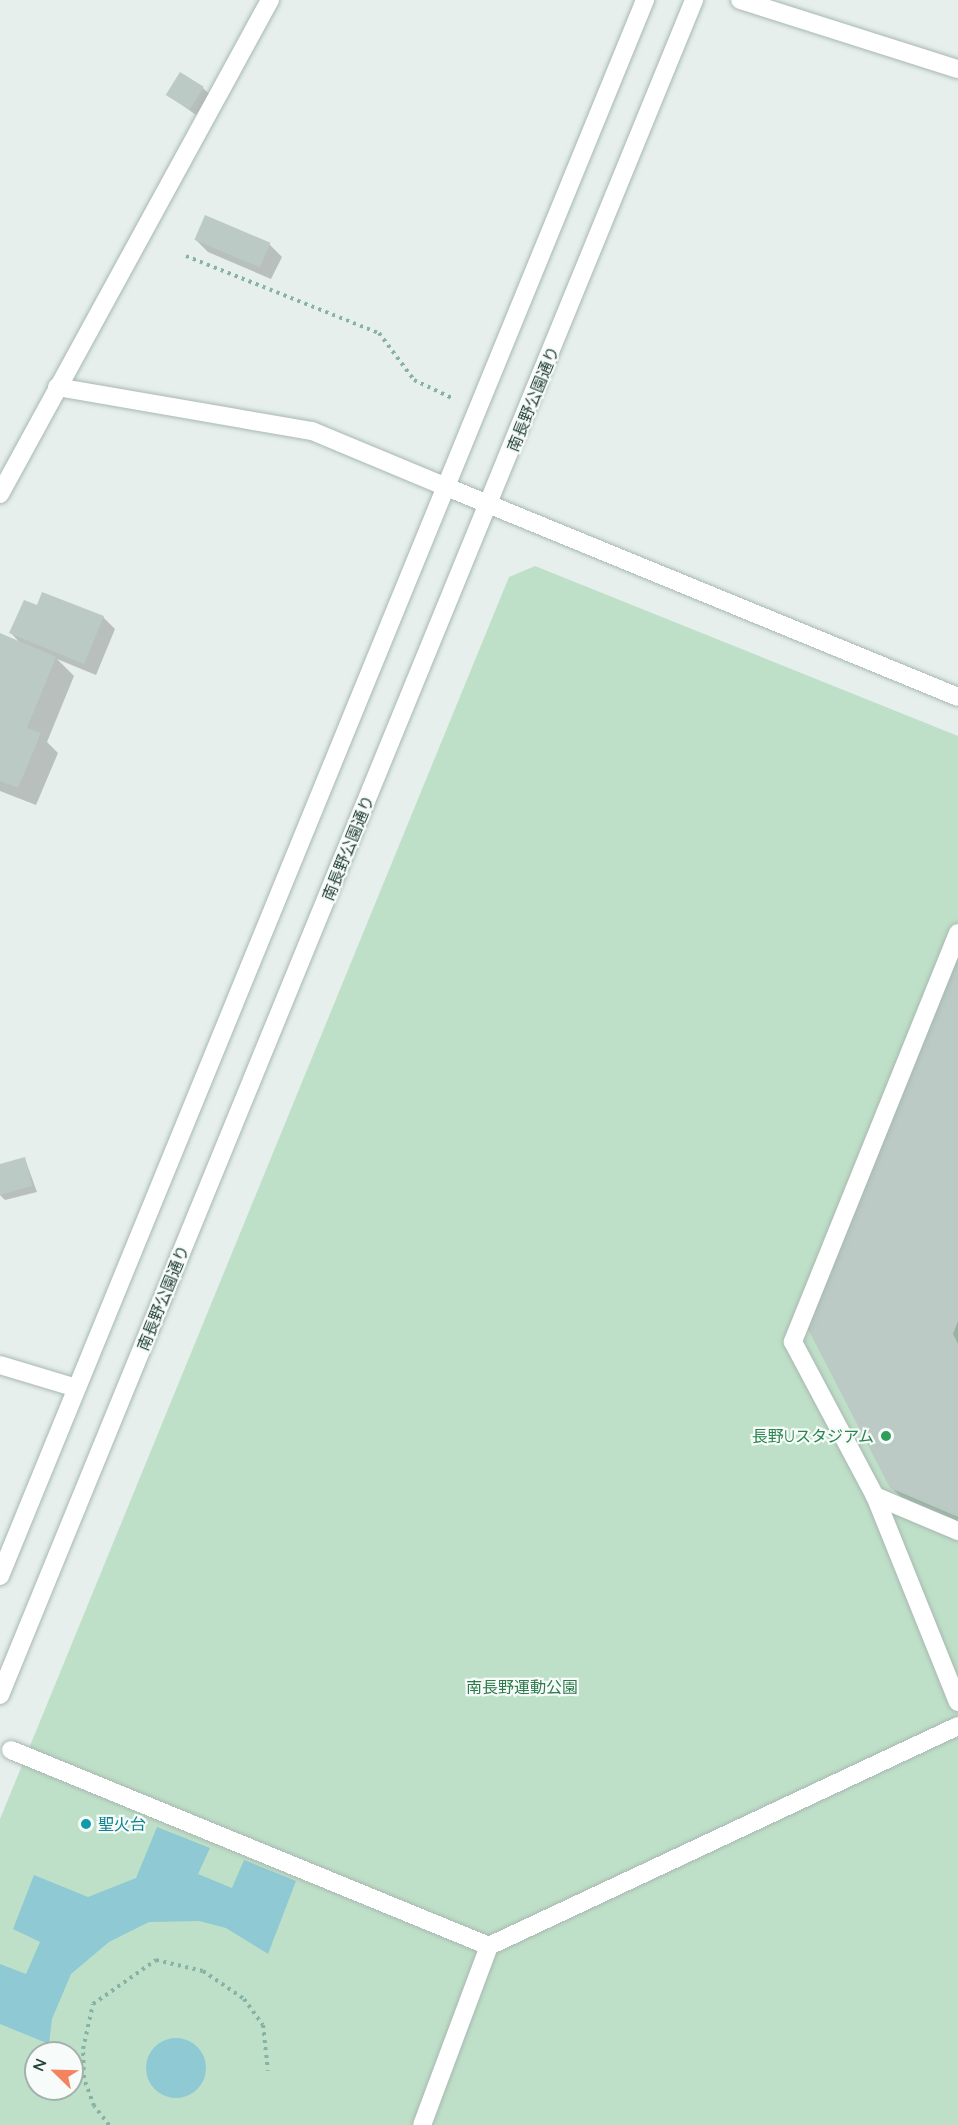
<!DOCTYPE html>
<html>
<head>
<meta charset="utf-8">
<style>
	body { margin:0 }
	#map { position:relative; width:958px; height:2125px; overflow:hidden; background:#e6efeb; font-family:Quicksand,"Noto Sans JP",sans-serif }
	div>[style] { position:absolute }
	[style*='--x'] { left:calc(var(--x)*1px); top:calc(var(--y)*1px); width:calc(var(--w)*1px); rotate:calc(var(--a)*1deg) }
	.green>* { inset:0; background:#bfe0c8 }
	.water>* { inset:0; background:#8ec9d4 }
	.round { border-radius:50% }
	.shadow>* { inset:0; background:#0003 }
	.building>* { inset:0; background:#bbcac4; transform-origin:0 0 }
	.path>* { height:4px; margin-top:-2px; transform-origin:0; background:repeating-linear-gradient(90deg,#86b3a5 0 3px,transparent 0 7.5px) }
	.roads { filter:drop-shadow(0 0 2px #a8b8b2) drop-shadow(0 0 2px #a8b8b2) }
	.pedestrian>* { height:18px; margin:-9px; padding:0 9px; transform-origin:9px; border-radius:9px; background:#fff }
	.minor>* { height:18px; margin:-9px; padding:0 9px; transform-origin:9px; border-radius:9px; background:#fff }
	.tertiary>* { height:18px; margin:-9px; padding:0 9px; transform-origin:9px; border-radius:9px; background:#fff }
	.dots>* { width:16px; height:16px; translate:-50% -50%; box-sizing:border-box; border:3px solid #f7fbf9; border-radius:50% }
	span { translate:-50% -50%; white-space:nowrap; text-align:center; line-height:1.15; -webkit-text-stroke:4.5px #f7fbf9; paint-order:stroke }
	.street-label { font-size:16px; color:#24423a }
	.leisure-label { font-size:16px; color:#27864d }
	.right { translate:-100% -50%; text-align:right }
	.park-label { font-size:16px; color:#2d7a4b }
	.culture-label { font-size:16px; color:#0d838f }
	.left { translate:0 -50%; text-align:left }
	.north { position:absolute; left:24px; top:2041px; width:60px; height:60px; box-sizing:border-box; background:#f7fbf9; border:2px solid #a3b1ad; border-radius:50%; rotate:293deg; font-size:16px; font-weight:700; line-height:24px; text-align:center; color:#24423a }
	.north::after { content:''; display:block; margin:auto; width:21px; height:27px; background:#f4845f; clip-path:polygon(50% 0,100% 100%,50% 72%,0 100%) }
</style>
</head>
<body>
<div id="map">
	<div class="green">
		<i style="clip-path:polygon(evenodd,535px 566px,958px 736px,958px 2125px,0 2125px,0 1819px,509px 577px,535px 566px,36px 2053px,72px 2053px,72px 2089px,36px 2089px,36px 2053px)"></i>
	</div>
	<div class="water">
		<i style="clip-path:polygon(157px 1827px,210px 1848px,198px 1874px,232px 1888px,244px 1860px,296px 1881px,268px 1954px,226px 1928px,199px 1921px,149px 1922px,109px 1942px,71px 1974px,52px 2019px,49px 2044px,0 2024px,0 1964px,26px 1974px,40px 1942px,13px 1929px,34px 1875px,88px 1897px,136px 1878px)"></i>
		<i class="round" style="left:146px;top:2038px;width:60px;height:60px"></i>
	</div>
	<div class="shadow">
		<i style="clip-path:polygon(203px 88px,209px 94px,196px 115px,168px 95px)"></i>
		<i style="clip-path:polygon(196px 240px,269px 244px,282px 257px,271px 279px,208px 252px)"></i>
		<i style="clip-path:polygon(38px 607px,103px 617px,115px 629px,96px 675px,57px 659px,74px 676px,47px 742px,58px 753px,36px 805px,0 791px,0 635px,21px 644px,11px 633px)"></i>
		<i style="clip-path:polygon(958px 956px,958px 1529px,915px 1511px,892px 1488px)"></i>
		<i style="clip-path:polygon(25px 1159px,37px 1192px,5px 1200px,0 1195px,0 1165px)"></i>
	</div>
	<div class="building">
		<i style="left:180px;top:72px;width:28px;height:27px;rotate:32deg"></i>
		<i style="left:205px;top:215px;width:71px;height:27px;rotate:23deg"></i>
		<i style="clip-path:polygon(42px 592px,104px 616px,84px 664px,9px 633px,24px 600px,37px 605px)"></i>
		<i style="clip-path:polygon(0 633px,56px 657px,27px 728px,41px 733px,18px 788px,0 781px)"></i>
		<i style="clip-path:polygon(958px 952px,958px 1321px,953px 1334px,958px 1344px,958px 1517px,890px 1488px,808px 1329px)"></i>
		<i style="clip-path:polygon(25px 1157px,32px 1186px,0 1195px,0 1164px)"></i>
	</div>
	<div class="path">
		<i style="--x:186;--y:256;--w:208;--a:21.8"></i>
		<i style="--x:379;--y:333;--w:59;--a:53.3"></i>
		<i style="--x:414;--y:380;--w:44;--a:25.4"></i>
		<i style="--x:109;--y:2125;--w:24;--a:-128"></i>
		<i style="--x:94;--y:2106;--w:30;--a:-110"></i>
		<i style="--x:84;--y:2078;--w:29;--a:-92"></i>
		<i style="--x:83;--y:2049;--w:46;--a:-77.5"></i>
		<i style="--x:93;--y:2004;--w:77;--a:-34.9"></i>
		<i style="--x:156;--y:1960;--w:48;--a:13.2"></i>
		<i style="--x:203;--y:1971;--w:50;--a:34.3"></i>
		<i style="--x:244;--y:1999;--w:32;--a:54"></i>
		<i style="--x:263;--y:2025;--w:46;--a:83.8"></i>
	</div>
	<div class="roads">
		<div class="pedestrian">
			<i style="--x:958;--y:933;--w:441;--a:112"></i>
			<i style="--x:793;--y:1342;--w:174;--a:62"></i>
			<i style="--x:875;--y:1496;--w:222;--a:68.1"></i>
			<i style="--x:875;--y:1496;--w:90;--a:22.9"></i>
			<i style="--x:11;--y:1750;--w:517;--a:22.3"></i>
			<i style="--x:489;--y:1946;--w:191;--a:110.5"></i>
			<i style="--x:489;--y:1946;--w:518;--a:-25.13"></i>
		</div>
		<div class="minor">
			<i style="--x:740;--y:0;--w:229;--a:17.6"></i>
			<i style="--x:57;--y:387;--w:259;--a:9.8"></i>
			<i style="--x:312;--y:431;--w:148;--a:22.6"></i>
			<i style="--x:0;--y:494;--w:563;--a:-61.34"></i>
			<i style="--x:0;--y:1365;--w:79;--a:16.8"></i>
		</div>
		<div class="tertiary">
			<i style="--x:449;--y:488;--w:550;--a:22.32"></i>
			<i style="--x:0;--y:1576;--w:1703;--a:-67.74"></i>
			<i style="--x:0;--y:1695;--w:1832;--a:-67.73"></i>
		</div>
	</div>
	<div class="dots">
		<i style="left:886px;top:1436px;background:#2e9e5b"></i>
		<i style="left:86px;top:1824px;background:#0f9aa8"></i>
	</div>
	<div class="street-label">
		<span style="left:533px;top:399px;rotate:-68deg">南長野公園通り</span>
		<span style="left:348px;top:848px;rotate:-68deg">南長野公園通り</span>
		<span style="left:163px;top:1298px;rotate:-68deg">南長野公園通り</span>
	</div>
	<div class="leisure-label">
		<span class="right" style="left:874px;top:1436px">長野Uスタジアム</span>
	</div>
	<div class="park-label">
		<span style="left:522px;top:1687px">南長野運動公園</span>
	</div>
	<div class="culture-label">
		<span class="left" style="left:98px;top:1824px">聖火台</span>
	</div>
	<div class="north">N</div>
</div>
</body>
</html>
